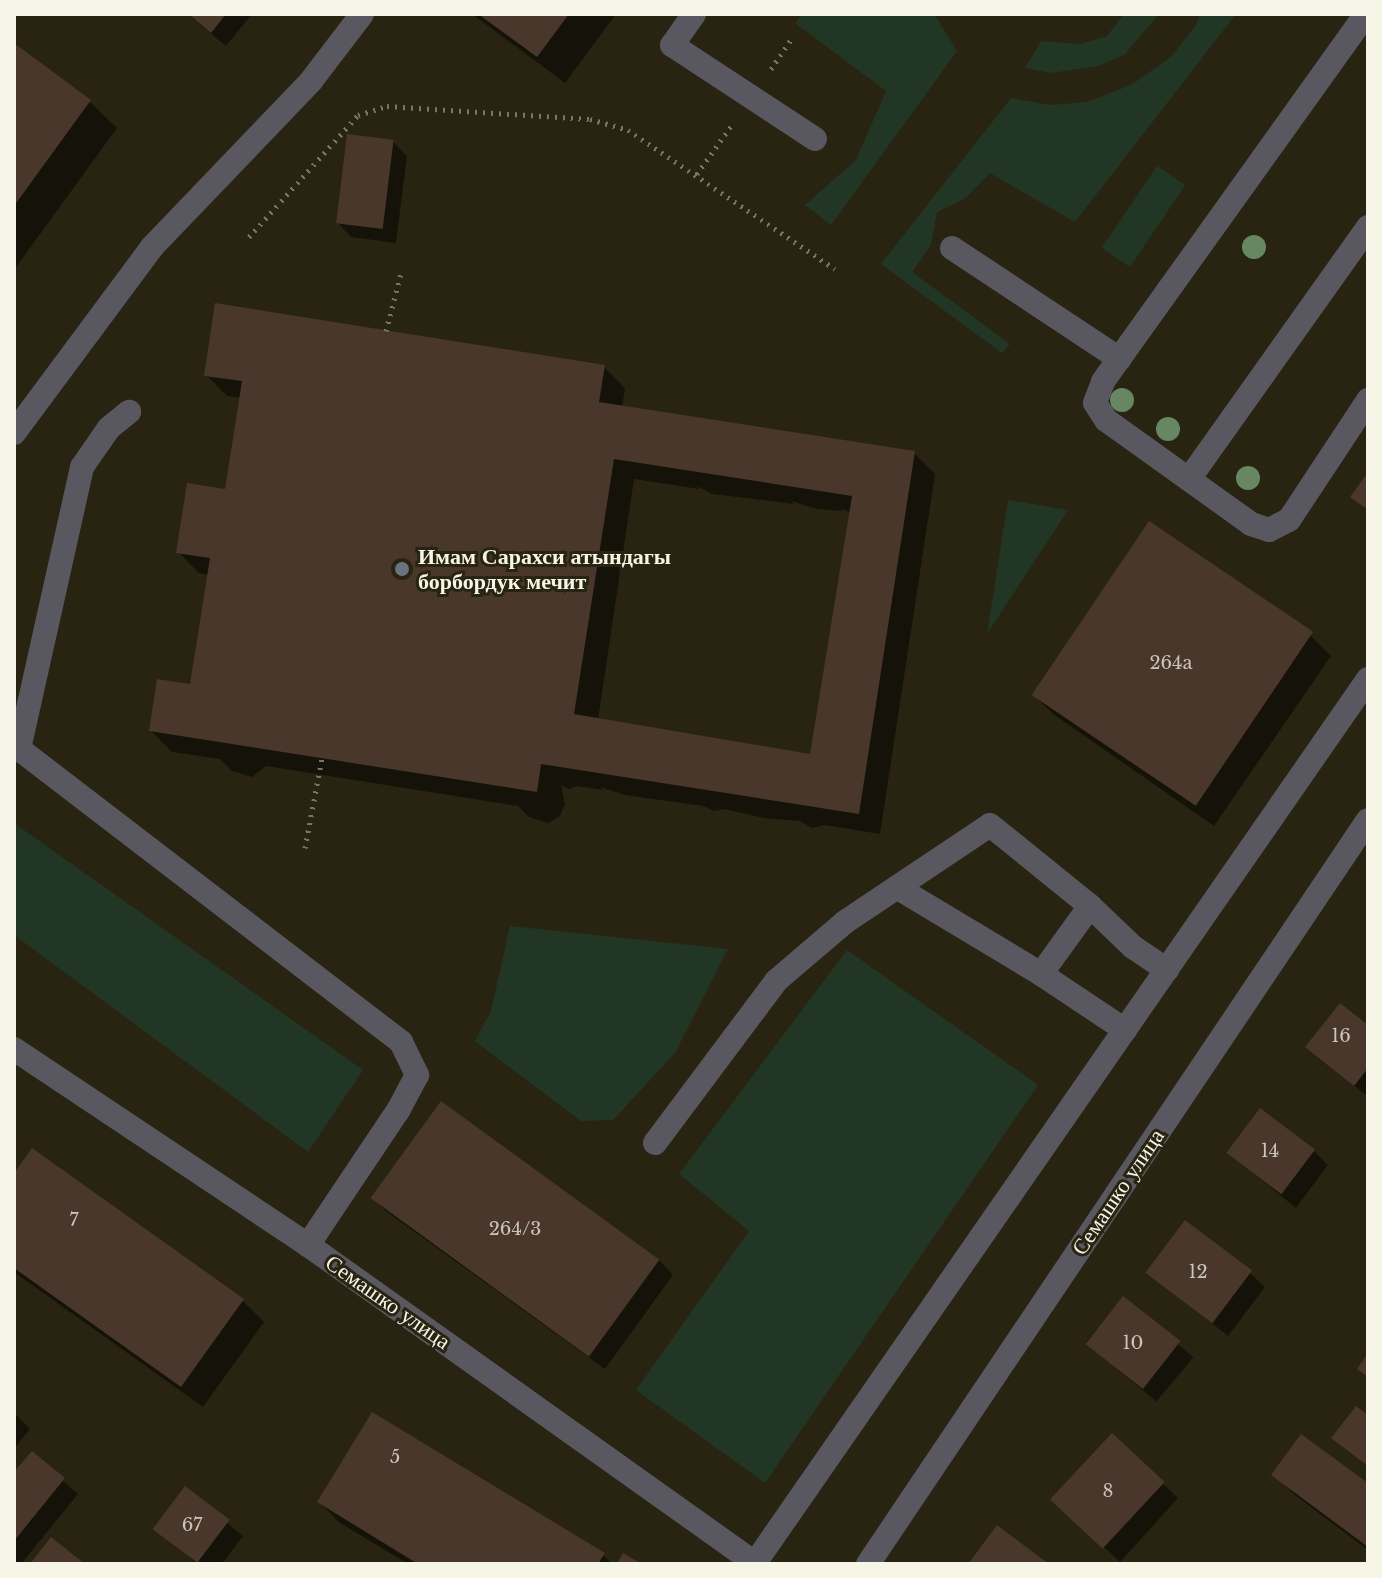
<!DOCTYPE html>
<html>
<head>
<meta charset="utf-8">
<style>
	body { margin:0 }
	#map { position:relative; width:1382px; height:1578px; overflow:hidden; background:#292411; font-family:"Libre Baskerville",serif }
	div>[style] { position:absolute }
	[style*='--x'] { left:calc(var(--x)*1px); top:calc(var(--y)*1px); width:calc(var(--w)*1px); rotate:calc(var(--a)*1deg) }
	.green>* { inset:0; background:#223625; transform-origin:0 0 }
	.shadow>* { inset:0; background:#0007; transform-origin:0 0 }
	.building>* { inset:0; background:#48372a; transform-origin:0 0 }
	.path>* { height:5px; margin-top:-2.5px; transform-origin:0; background:repeating-linear-gradient(90deg,#7a7666 0 2px,transparent 0 8px) }
	.lane>* { height:24px; margin:-12px; padding:0 12px; transform-origin:12px; border-radius:12px; background:#595861 }
	.street>* { height:24px; margin:-12px; padding:0 12px; transform-origin:12px; border-radius:12px; background:#595861 }
	.trees>* { width:24px; height:24px; margin:-12px; border-radius:50%; background:#678762 }
	.dots>* { width:22px; height:22px; translate:-50% -50%; box-sizing:border-box; border:4px solid #292411; border-radius:50% }
	span { translate:-50% -50%; white-space:nowrap; text-align:center; line-height:1.15; -webkit-text-stroke:6px #292411; paint-order:stroke }
	.number-label { font-size:18px; color:#cbc5b8 }
	.number-label span { -webkit-text-stroke-width:0 }
	.poi-label { font-size:22px; color:#f7f4e8; font-weight:700 }
	.left { translate:0 -50%; text-align:left }
	.street-label { font-size:22px; color:#f7f4e8 }
	.frame { position:absolute; inset:0; border:16px solid #f7f4e8; pointer-events:none }
</style>
</head>
<body>
<div id="map">
	<div class="green">
		<i style="clip-path:polygon(802px 14px,934px 14px,957px 51px,831px 225px,805px 205px,856px 160px,886px 91px,795px 23px)"></i>
		<i style="clip-path:polygon(1124px 14px,1159px 14px,1125px 54px,1099px 66px,1051px 73px,1025px 68px,1041px 41px,1081px 44px,1107px 36px)"></i>
		<i style="clip-path:polygon(1200px 14px,1236px 14px,1075px 222px,990px 173px,966px 198px,937px 212px,931px 245px,912px 272px,1010px 344px,1002px 353px,881px 264px,1011px 98px,1051px 105px,1087px 102px,1131px 85px,1171px 57px,1196px 25px)"></i>
		<i style="left:1157px;top:166px;width:34px;height:99px;rotate:34deg"></i>
		<i style="clip-path:polygon(1008px 500px,1068px 510px,987px 634px)"></i>
		<i style="clip-path:polygon(14px 823px,363px 1070px,308px 1152px,14px 935px)"></i>
		<i style="clip-path:polygon(510px 926px,728px 949px,675px 1053px,613px 1120px,581px 1121px,475px 1041px,491px 1011px)"></i>
		<i style="clip-path:polygon(847px 950px,1038px 1085px,765px 1483px,636px 1390px,749px 1231px,679px 1174px)"></i>
	</div>
	<div class="shadow">
		<i style="clip-path:polygon(187px 14px,252px 14px,226px 46px)"></i>
		<i style="clip-path:polygon(472px 14px,616px 14px,565px 83px)"></i>
		<i style="clip-path:polygon(14px 46px,90px 102px,117px 128px,14px 270px)"></i>
		<i style="clip-path:polygon(393px 142px,407px 156px,396px 243px,351px 237px,337px 222px)"></i>
		<i style="clip-path:polygon(evenodd,604px 367px,625px 388px,622px 408px,914px 453px,935px 474px,880px 834px,824px 825px,812px 828px,800px 821px,764px 818px,724px 809px,714px 811px,703px 806px,625px 795px,600px 787px,603px 790px,577px 786px,569px 789px,561px 785px,565px 804px,560px 816px,548px 823px,529px 817px,518px 806px,266px 766px,252px 777px,232px 771px,220px 759px,172px 752px,151px 731px,192px 686px,209px 575px,199px 573px,178px 552px,227px 492px,241px 398px,227px 396px,206px 375px,604px 367px,634px 479px,699px 489px,697px 486px,712px 494px,794px 504px,791px 501px,817px 509px,843px 511px,840px 508px,852px 513px,812px 757px,598px 720px,634px 479px)"></i>
		<i style="clip-path:polygon(1310px 635px,1331px 656px,1214px 826px,1053px 714px,1032px 693px)"></i>
		<i style="clip-path:polygon(1368px 1028px,1368px 1097px,1308px 1047px)"></i>
		<i style="clip-path:polygon(441px 1104px,659px 1260px,673px 1275px,605px 1369px,387px 1212px,373px 1198px)"></i>
		<i style="clip-path:polygon(32px 1150px,243px 1301px,264px 1322px,203px 1407px,14px 1272px,14px 1176px)"></i>
		<i style="clip-path:polygon(1314px 1151px,1328px 1165px,1296px 1208px,1228px 1153px)"></i>
		<i style="clip-path:polygon(1148px 1272px,1250px 1273px,1265px 1287px,1228px 1336px)"></i>
		<i style="left:1123px;top:1298px;width:92px;height:58px;rotate:40deg"></i>
		<i style="clip-path:polygon(14px 1413px,30px 1429px,14px 1449px)"></i>
		<i style="clip-path:polygon(1113px 1436px,1178px 1498px,1120px 1562px,1068px 1514px)"></i>
		<i style="clip-path:polygon(32px 1453px,78px 1494px,21px 1564px,14px 1564px,14px 1475px)"></i>
		<i style="clip-path:polygon(1274px 1474px,1368px 1486px,1368px 1550px,1295px 1495px)"></i>
		<i style="clip-path:polygon(186px 1489px,243px 1536px,222px 1564px,197px 1564px,156px 1529px)"></i>
		<i style="clip-path:polygon(319px 1502px,603px 1555px,612px 1564px,408px 1564px,340px 1523px)"></i>
	</div>
	<div class="building">
		<i style="clip-path:polygon(188px 14px,226px 14px,211px 33px)"></i>
		<i style="clip-path:polygon(478px 14px,569px 14px,537px 57px)"></i>
		<i style="clip-path:polygon(14px 43px,91px 100px,14px 206px)"></i>
		<i style="left:347px;top:134px;width:47px;height:90px;rotate:7deg"></i>
		<i style="clip-path:polygon(evenodd,215px 303px,605px 365px,599px 402px,915px 451px,859px 814px,541px 764px,537px 792px,149px 731px,157px 679px,190px 684px,210px 558px,176px 553px,187px 483px,225px 489px,242px 381px,204px 376px,215px 303px,614px 459px,852px 496px,810px 754px,574px 714px,614px 459px)"></i>
		<i style="clip-path:polygon(1368px 472px,1368px 510px,1350px 497px)"></i>
		<i style="left:1149px;top:521px;width:198px;height:210px;rotate:34deg"></i>
		<i style="clip-path:polygon(1340px 1003px,1368px 1025px,1368px 1068px,1354px 1086px,1305px 1047px)"></i>
		<i style="left:441px;top:1101px;width:270px;height:120px;rotate:36deg"></i>
		<i style="left:1260px;top:1108px;width:69px;height:56px;rotate:37deg"></i>
		<i style="clip-path:polygon(32px 1148px,244px 1299px,181px 1387px,14px 1268px,14px 1173px)"></i>
		<i style="left:1185px;top:1220px;width:84px;height:66px;rotate:37deg"></i>
		<i style="left:1123px;top:1296px;width:73px;height:61px;rotate:38deg"></i>
		<i style="clip-path:polygon(1368px 1353px,1368px 1377px,1357px 1369px)"></i>
		<i style="clip-path:polygon(1356px 1406px,1368px 1415px,1368px 1466px,1331px 1438px)"></i>
		<i style="clip-path:polygon(372px 1412px,605px 1553px,598px 1564px,418px 1564px,317px 1502px)"></i>
		<i style="left:1112px;top:1433px;width:72px;height:91px;rotate:43deg"></i>
		<i style="clip-path:polygon(1301px 1434px,1368px 1483px,1368px 1547px,1271px 1475px)"></i>
		<i style="clip-path:polygon(32px 1451px,65px 1478px,14px 1541px,14px 1472px)"></i>
		<i style="left:185px;top:1486px;width:56px;height:54px;rotate:37deg"></i>
		<i style="clip-path:polygon(997px 1525px,1049px 1564px,968px 1564px)"></i>
		<i style="clip-path:polygon(51px 1537px,85px 1564px,30px 1564px)"></i>
		<i style="clip-path:polygon(623px 1553px,642px 1564px,617px 1564px)"></i>
	</div>
	<div class="path">
		<i style="--x:771;--y:69;--w:36;--a:-56"></i>
		<i style="--x:697;--y:174;--w:59;--a:-54.7"></i>
		<i style="--x:249;--y:237;--w:164;--a:-48.2"></i>
		<i style="--x:358;--y:115;--w:30;--a:-17"></i>
		<i style="--x:387;--y:106;--w:203;--a:3.7"></i>
		<i style="--x:590;--y:119;--w:40;--a:16"></i>
		<i style="--x:628;--y:130;--w:249;--a:33.9"></i>
		<i style="--x:386;--y:331;--w:64;--a:-75.5"></i>
		<i style="--x:305;--y:848;--w:92;--a:-79.3"></i>
	</div>
	<div class="lane">
		<i style="--x:694;--y:14;--w:38;--a:125"></i>
		<i style="--x:672;--y:45;--w:171;--a:33.3"></i>
		<i style="--x:1366;--y:14;--w:452;--a:125.6"></i>
		<i style="--x:1103;--y:382;--w:22;--a:111"></i>
		<i style="--x:1095;--y:403;--w:20;--a:57"></i>
		<i style="--x:1106;--y:420;--w:178;--a:35.6"></i>
		<i style="--x:1251;--y:524;--w:19;--a:18"></i>
		<i style="--x:1269;--y:530;--w:22;--a:-27"></i>
		<i style="--x:1289;--y:520;--w:144;--a:-56.6"></i>
		<i style="--x:952;--y:248;--w:201;--a:33.5"></i>
		<i style="--x:1189;--y:479;--w:309;--a:-54.6"></i>
		<i style="--x:14;--y:745;--w:488;--a:37.5"></i>
		<i style="--x:401;--y:1042;--w:37;--a:64"></i>
		<i style="--x:417;--y:1075;--w:38;--a:118"></i>
		<i style="--x:399;--y:1109;--w:164;--a:123.8"></i>
		<i style="--x:19;--y:749;--w:289;--a:-77.4"></i>
		<i style="--x:82;--y:467;--w:47;--a:-55.3"></i>
		<i style="--x:109;--y:428;--w:26;--a:-39"></i>
		<i style="--x:898;--y:888;--w:167;--a:31"></i>
		<i style="--x:1041;--y:974;--w:101;--a:33.7"></i>
		<i style="--x:1041;--y:974;--w:84;--a:-54.2"></i>
		<i style="--x:14;--y:1049;--w:353;--a:33.7"></i>
		<i style="--x:308;--y:1245;--w:550;--a:35.45"></i>
		<i style="--x:655;--y:1143;--w:202;--a:-53.2"></i>
		<i style="--x:776;--y:981;--w:91;--a:-40.5"></i>
		<i style="--x:845;--y:922;--w:174;--a:-33.8"></i>
		<i style="--x:990;--y:825;--w:129;--a:39"></i>
		<i style="--x:1090;--y:906;--w:59;--a:43.6"></i>
		<i style="--x:1133;--y:947;--w:41;--a:34.1"></i>
		<i style="--x:755;--y:1563;--w:1076;--a:-55.26"></i>
	</div>
	<div class="street">
		<i style="--x:14;--y:433;--w:232;--a:-53.4"></i>
		<i style="--x:152;--y:247;--w:230;--a:-46.2"></i>
		<i style="--x:311;--y:81;--w:84;--a:-52.7"></i>
		<i style="--x:868;--y:1564;--w:896;--a:-56.1"></i>
	</div>
	<div class="trees">
		<i style="left:1254px;top:247px"></i>
		<i style="left:1122px;top:400px"></i>
		<i style="left:1168px;top:429px"></i>
		<i style="left:1248px;top:478px"></i>
	</div>
	<div class="dots">
		<i style="left:402px;top:569px;background:#6b7280"></i>
	</div>
	<div class="number-label">
		<span style="left:1171px;top:663px">264a</span>
		<span style="left:1341px;top:1036px">16</span>
		<span style="left:1270px;top:1151px">14</span>
		<span style="left:74px;top:1220px">7</span>
		<span style="left:515px;top:1229px">264/3</span>
		<span style="left:1198px;top:1272px">12</span>
		<span style="left:1133px;top:1343px">10</span>
		<span style="left:395px;top:1457px">5</span>
		<span style="left:1108px;top:1491px">8</span>
		<span style="left:192px;top:1525px">67</span>
	</div>
	<div class="poi-label">
		<span class="left" style="left:418px;top:569px">Имам Сарахси атындагы<br>борбордук мечит</span>
	</div>
	<div class="street-label">
		<span style="left:1118px;top:1192px;rotate:-56deg">Семашко улица</span>
		<span style="left:388px;top:1302px;rotate:35deg">Семашко улица</span>
	</div>
	<div class="frame"></div>
</div>
</body>
</html>
